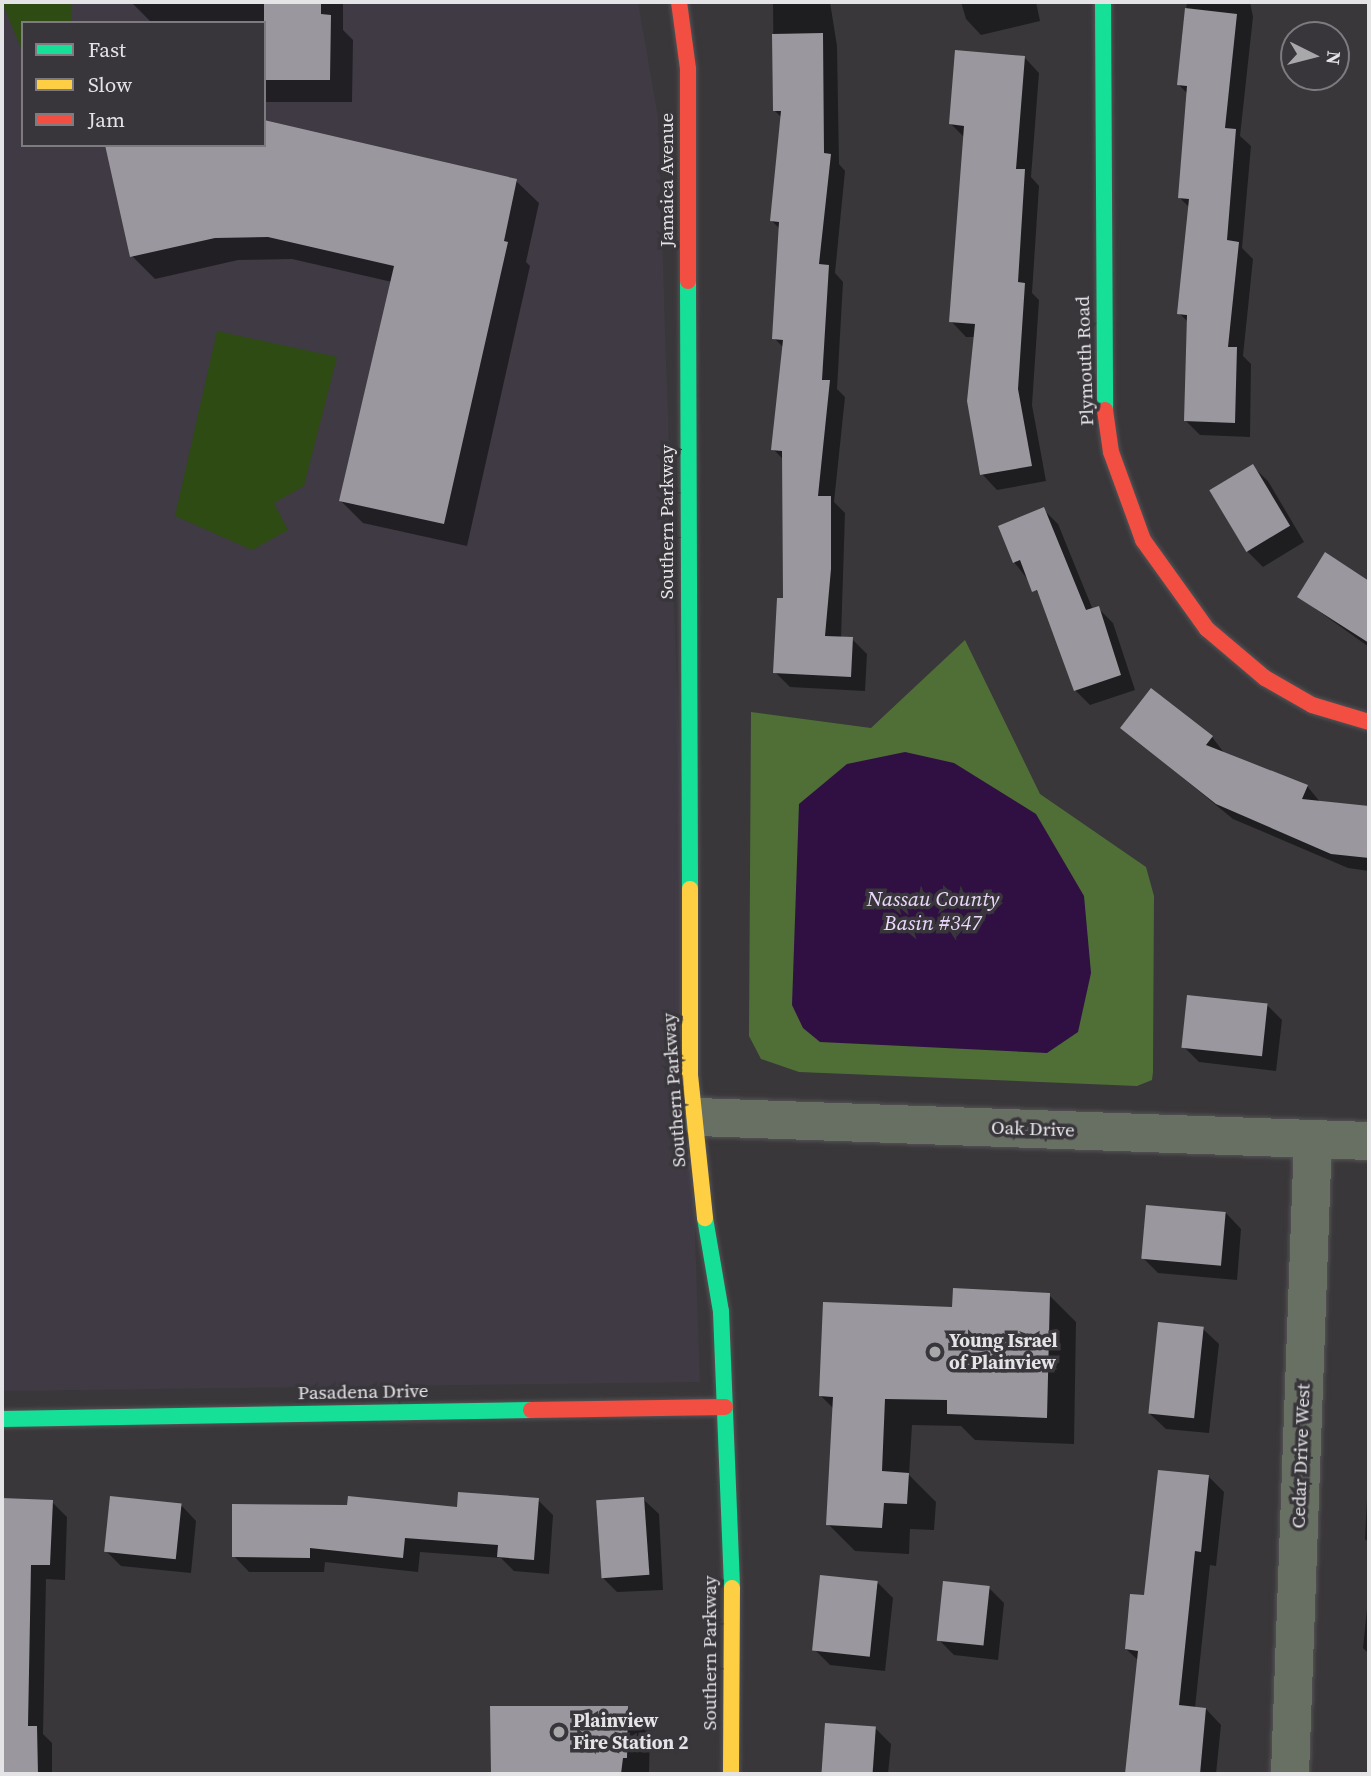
<!DOCTYPE html>
<html>
<head>
<meta charset="utf-8">
<style>
	body { margin:0 }
	#map { position:relative; width:1371px; height:1776px; overflow:hidden; background:#39373a; font-family:"Source Serif 4",serif }
	div>[style] { position:absolute }
	[style*='--x'] { left:calc(var(--x)*1px); top:calc(var(--y)*1px); width:calc(var(--w)*1px); rotate:calc(var(--a)*1deg) }
	.built>* { inset:0; background:#3f3a44 }
	.green>* { inset:0; background:#2e4b14 }
	.forest>* { inset:0; background:#4f6f37 }
	.water>* { inset:0; background:#300f43 }
	.shadow>* { inset:0; background:#0007 }
	.building>* { inset:0; background:#9a979e; transform-origin:0 0 }
	.roads { filter:drop-shadow(0 0 2px #545355) drop-shadow(0 0 2px #545355) }
	.street>* { height:38px; margin:-19px; padding:0 19px; transform-origin:19px; border-radius:19px; background:#686f63 }
	.fast>* { height:16px; margin:-8px; padding:0 8px; transform-origin:8px; border-radius:8px; background:#16e098 }
	.slow>* { height:16px; margin:-8px; padding:0 8px; transform-origin:8px; border-radius:8px; background:#ffcf43 }
	.jam>* { height:16px; margin:-8px; padding:0 8px; transform-origin:8px; border-radius:8px; background:#f24e42 }
	.dots>* { width:19px; height:19px; translate:-50% -50%; box-sizing:border-box; border:4px solid #39363b; border-radius:50% }
	span { translate:-50% -50%; white-space:nowrap; text-align:center; line-height:1.15; -webkit-text-stroke:7px #39363b; paint-order:stroke }
	.street-label { font-size:19px; color:#e4e3e6 }
	.poi-label { font-size:19px; color:#e4e3e6; font-weight:700 }
	.left { translate:0 -50%; text-align:left }
	.water-label { font-size:21px; color:#ecd9fd; font-style:italic }
	.frame { position:absolute; inset:0; border:4px solid #e4e3e6; pointer-events:none }
	.legend { position:absolute; left:21px; top:21px; width:245px; height:126px; box-sizing:border-box; background:#39363b; border:2px solid #7d7b7f; margin:0; padding:9px 12px; list-style:none; font-size:21px; color:#e4e3e6 }
	.legend li { display:flex; align-items:center; gap:14px; height:35px }
	.legend b { width:35px; border:2px solid #7d7b7f }
	.north { position:absolute; left:1280px; top:21px; width:70px; height:70px; box-sizing:border-box; background:#39363b; border:2px solid #7d7b7f; border-radius:50%; rotate:96deg; font-size:19px; font-weight:700; line-height:28px; text-align:center; color:#e4e3e6 }
	.north::after { content:''; display:block; margin:auto; width:24px; height:32px; background:#a8a7aa; clip-path:polygon(50% 0,100% 100%,50% 72%,0 100%) }
</style>
</head>
<body>
<div id="map">
	<div class="built">
		<i style="clip-path:polygon(evenodd,2px 2px,638px 2px,658px 117px,700px 1382px,2px 1391px,2px 2px,23px 23px,264px 23px,264px 145px,23px 145px,23px 23px)"></i>
	</div>
	<div class="green">
		<i style="clip-path:polygon(2px 2px,72px 2px,71px 23px,23px 23px,23px 53px)"></i>
		<i style="clip-path:polygon(217px 331px,337px 357px,304px 486px,274px 503px,288px 530px,252px 550px,175px 516px)"></i>
	</div>
	<div class="forest">
		<i style="clip-path:polygon(965px 640px,1040px 794px,1146px 867px,1154px 896px,1153px 1072px,1152px 1080px,1137px 1086px,799px 1072px,761px 1059px,749px 1036px,751px 712px,871px 728px)"></i>
	</div>
	<div class="water">
		<i style="clip-path:polygon(905px 752px,954px 763px,1036px 814px,1084px 896px,1091px 973px,1078px 1032px,1047px 1053px,820px 1042px,803px 1028px,792px 1005px,799px 804px,847px 764px)"></i>
	</div>
	<div class="shadow">
		<i style="clip-path:polygon(131px 2px,343px 2px,343px 30px,353px 40px,352px 102px,264px 102px,264px 23px,152px 23px)"></i>
		<i style="clip-path:polygon(773px 2px,830px 2px,837px 46px,839px 164px,845px 171px,835px 273px,843px 282px,837px 389px,845px 397px,834px 502px,845px 513px,841px 638px,852px 639px,867px 654px,865px 691px,790px 687px,775px 672px,785px 600px,784px 460px,773px 449px,784px 348px,774px 338px,781px 230px,772px 221px,782px 118px,774px 110px)"></i>
		<i style="clip-path:polygon(961px 2px,1036px 2px,1040px 21px,981px 35px,966px 19px)"></i>
		<i style="clip-path:polygon(1187px 2px,1250px 2px,1253px 17px,1240px 136px,1251px 146px,1242px 248px,1253px 259px,1243px 356px,1251px 364px,1250px 437px,1200px 435px,1185px 420px,1189px 323px,1179px 313px,1190px 208px,1180px 198px,1188px 94px,1178px 84px)"></i>
		<i style="clip-path:polygon(1024px 57px,1039px 73px,1031px 177px,1039px 186px,1032px 293px,1039px 300px,1032px 405px,1046px 481px,997px 490px,982px 474px,976px 337px,966px 337px,951px 321px,965px 138px,951px 124px)"></i>
		<i style="clip-path:polygon(108px 148px,516px 181px,539px 203px,526px 262px,530px 266px,467px 546px,363px 523px,340px 500px,392px 282px,292px 259px,238px 260px,155px 279px,132px 256px)"></i>
		<i style="clip-path:polygon(1252px 466px,1268px 481px,1304px 542px,1263px 567px,1248px 552px)"></i>
		<i style="clip-path:polygon(1043px 509px,1058px 524px,1093px 610px,1098px 608px,1113px 623px,1135px 690px,1090px 705px,1075px 690px,1042px 598px,1014px 562px)"></i>
		<i style="clip-path:polygon(1326px 555px,1369px 583px,1369px 647px,1299px 597px)"></i>
		<i style="clip-path:polygon(1122px 728px,1212px 737px,1225px 754px,1307px 786px,1321px 803px,1369px 807px,1369px 871px,1348px 868px,1233px 819px)"></i>
		<i style="clip-path:polygon(1267px 1005px,1282px 1020px,1276px 1071px,1199px 1062px,1184px 1047px)"></i>
		<i style="clip-path:polygon(1226px 1213px,1241px 1229px,1237px 1280px,1158px 1273px,1143px 1258px)"></i>
		<i style="clip-path:polygon(1049px 1295px,1076px 1322px,1074px 1444px,975px 1440px,961px 1426px,912px 1425px,909px 1475px,936px 1502px,934px 1530px,910px 1529px,909px 1554px,855px 1551px,828px 1524px,834px 1409px,821px 1396px,953px 1309px)"></i>
		<i style="clip-path:polygon(1203px 1329px,1219px 1344px,1209px 1433px,1166px 1429px,1150px 1414px)"></i>
		<i style="clip-path:polygon(1369px 1459px,1369px 1543px,1365px 1539px)"></i>
		<i style="clip-path:polygon(1209px 1477px,1224px 1492px,1216px 1566px,1210px 1565px,1195px 1708px,1206px 1709px,1221px 1725px,1216px 1774px,1127px 1774px,1139px 1661px,1126px 1649px,1146px 1597px)"></i>
		<i style="clip-path:polygon(643px 1499px,659px 1514px,663px 1590px,617px 1592px,602px 1577px)"></i>
		<i style="clip-path:polygon(2px 1500px,52px 1502px,67px 1517px,65px 1580px,46px 1579px,43px 1734px,52px 1743px,52px 1774px,2px 1774px)"></i>
		<i style="clip-path:polygon(538px 1500px,553px 1515px,549px 1574px,514px 1571px,501px 1558px,420px 1552px,418px 1572px,325px 1562px,324px 1572px,249px 1572px,234px 1556px,459px 1509px)"></i>
		<i style="clip-path:polygon(181px 1505px,196px 1521px,191px 1573px,121px 1566px,106px 1551px)"></i>
		<i style="clip-path:polygon(878px 1583px,893px 1598px,885px 1671px,830px 1665px,815px 1650px)"></i>
		<i style="clip-path:polygon(989px 1588px,1004px 1603px,998px 1660px,954px 1655px,939px 1640px)"></i>
		<i style="clip-path:polygon(1369px 1589px,1369px 1654px,1363px 1648px)"></i>
		<i style="clip-path:polygon(492px 1707px,627px 1707px,650px 1730px,649px 1774px,492px 1774px)"></i>
		<i style="clip-path:polygon(827px 1725px,875px 1728px,891px 1744px,888px 1774px,823px 1774px)"></i>
	</div>
	<div class="building">
		<i style="clip-path:polygon(264px 2px,321px 2px,321px 14px,331px 15px,330px 80px,264px 80px)"></i>
		<i style="clip-path:polygon(1185px 8px,1237px 14px,1225px 128px,1236px 129px,1227px 240px,1239px 242px,1228px 347px,1237px 347px,1235px 423px,1184px 421px,1187px 315px,1177px 314px,1189px 199px,1178px 198px,1187px 86px,1177px 85px)"></i>
		<i style="clip-path:polygon(823px 33px,824px 153px,831px 154px,819px 264px,829px 265px,822px 380px,830px 380px,818px 496px,831px 496px,831px 569px,825px 636px,853px 637px,851px 677px,773px 673px,777px 598px,783px 598px,782px 451px,771px 450px,783px 340px,772px 339px,779px 222px,770px 221px,781px 111px,773px 111px,772px 34px)"></i>
		<i style="clip-path:polygon(955px 50px,1025px 56px,1016px 169px,1025px 169px,1018px 282px,1025px 283px,1018px 389px,1032px 466px,980px 475px,967px 401px,975px 324px,949px 322px,964px 126px,949px 124px)"></i>
		<i style="clip-path:polygon(264px 120px,517px 179px,504px 241px,508px 242px,444px 524px,339px 501px,394px 266px,268px 237px,215px 238px,130px 257px,105px 145px,264px 145px)"></i>
		<i style="left:1253px;top:464px;width:72px;height:51px;rotate:59deg"></i>
		<i style="clip-path:polygon(1044px 507px,1086px 610px,1099px 606px,1121px 675px,1074px 691px,1037px 590px,1032px 592px,1020px 560px,1013px 563px,998px 526px)"></i>
		<i style="clip-path:polygon(1325px 552px,1369px 581px,1369px 643px,1297px 597px)"></i>
		<i style="clip-path:polygon(1151px 688px,1213px 736px,1206px 745px,1308px 785px,1302px 799px,1369px 806px,1369px 858px,1331px 854px,1216px 804px,1120px 728px)"></i>
		<i style="left:1187px;top:995px;width:81px;height:53px;rotate:6deg"></i>
		<i style="left:1146px;top:1205px;width:80px;height:54px;rotate:5deg"></i>
		<i style="clip-path:polygon(953px 1288px,1050px 1293px,1047px 1418px,947px 1414px,947px 1400px,885px 1399px,882px 1471px,909px 1473px,907px 1504px,884px 1503px,882px 1528px,826px 1525px,833px 1397px,819px 1396px,823px 1302px,952px 1307px)"></i>
		<i style="left:1158px;top:1322px;width:46px;height:92px;rotate:6deg"></i>
		<i style="clip-path:polygon(1158px 1470px,1209px 1475px,1201px 1552px,1195px 1551px,1179px 1705px,1206px 1708px,1200px 1774px,1125px 1774px,1138px 1651px,1125px 1649px,1130px 1594px,1144px 1595px)"></i>
		<i style="clip-path:polygon(458px 1492px,539px 1498px,534px 1560px,497px 1557px,498px 1545px,405px 1538px,403px 1558px,310px 1548px,310px 1558px,232px 1557px,232px 1504px,347px 1505px,348px 1496px,457px 1507px)"></i>
		<i style="left:110px;top:1496px;width:72px;height:56px;rotate:6deg"></i>
		<i style="left:644px;top:1497px;width:78px;height:48px;rotate:86deg"></i>
		<i style="clip-path:polygon(2px 1498px,53px 1500px,50px 1565px,31px 1565px,28px 1726px,37px 1726px,38px 1774px,2px 1774px)"></i>
		<i style="left:820px;top:1575px;width:58px;height:76px;rotate:6deg"></i>
		<i style="left:943px;top:1581px;width:47px;height:60px;rotate:6deg"></i>
		<i style="clip-path:polygon(490px 1706px,628px 1706px,627px 1758px,623px 1758px,621px 1774px,491px 1774px)"></i>
		<i style="left:825px;top:1723px;width:51px;height:51px;rotate:4deg"></i>
	</div>
	<div class="roads">
		<div class="street">
			<i style="--x:698;--y:1117;--w:671;--a:2.05"></i>
			<i style="--x:1290;--y:1774;--w:635;--a:-87.93"></i>
		</div>
		<div class="fast">
			<i style="--x:1103;--y:2;--w:408;--a:89.7"></i>
			<i style="--x:688;--y:281;--w:608;--a:89.81"></i>
			<i style="--x:705;--y:1218;--w:95;--a:80.3"></i>
			<i style="--x:721;--y:1312;--w:276;--a:87.7"></i>
			<i style="--x:2;--y:1419;--w:529;--a:-0.97"></i>
		</div>
		<div class="slow">
			<i style="--x:690;--y:889;--w:186;--a:90"></i>
			<i style="--x:690;--y:1075;--w:144;--a:84"></i>
			<i style="--x:731;--y:1774;--w:186;--a:-89.7"></i>
		</div>
		<div class="jam">
			<i style="--x:679;--y:2;--w:68;--a:82.3"></i>
			<i style="--x:688;--y:69;--w:212;--a:90"></i>
			<i style="--x:1105;--y:410;--w:42;--a:81.9"></i>
			<i style="--x:1111;--y:452;--w:94;--a:70"></i>
			<i style="--x:1143;--y:540;--w:110;--a:54.3"></i>
			<i style="--x:1207;--y:629;--w:76;--a:40.2"></i>
			<i style="--x:1265;--y:678;--w:54;--a:29.9"></i>
			<i style="--x:1312;--y:705;--w:59;--a:16.6"></i>
			<i style="--x:531;--y:1410;--w:194;--a:-0.9"></i>
		</div>
	</div>
	<div class="dots">
		<i style="left:935px;top:1352px;background:#a8a7aa"></i>
		<i style="left:559px;top:1732px;background:#a8a7aa"></i>
	</div>
	<div class="street-label">
		<span style="left:667px;top:180px;rotate:-90deg">Jamaica Avenue</span>
		<span style="left:1085px;top:361px;rotate:-92deg">Plymouth Road</span>
		<span style="left:667px;top:522px;rotate:-90deg">Southern Parkway</span>
		<span style="left:674px;top:1090px;rotate:-94deg">Southern Parkway</span>
		<span style="left:1033px;top:1129px;rotate:2deg">Oak Drive</span>
		<span style="left:363px;top:1392px;rotate:-1deg">Pasadena Drive</span>
		<span style="left:1301px;top:1456px;rotate:-88deg">Cedar Drive West</span>
		<span style="left:710px;top:1653px;rotate:-90deg">Southern Parkway</span>
	</div>
	<div class="poi-label">
		<span class="left" style="left:949px;top:1352px">Young Israel<br>of Plainview</span>
		<span class="left" style="left:573px;top:1732px">Plainview<br>Fire Station 2</span>
	</div>
	<div class="water-label">
		<span style="left:933px;top:911px">Nassau County<br>Basin #347</span>
	</div>
	<div class="frame"></div>
	<ul class="legend">
	<li><b style="height:9px;background:#16e098"></b>Fast</li>
	<li><b style="height:9px;background:#ffcf43"></b>Slow</li>
	<li><b style="height:9px;background:#f24e42"></b>Jam</li>
	</ul>
	<div class="north">N</div>
</div>
</body>
</html>
